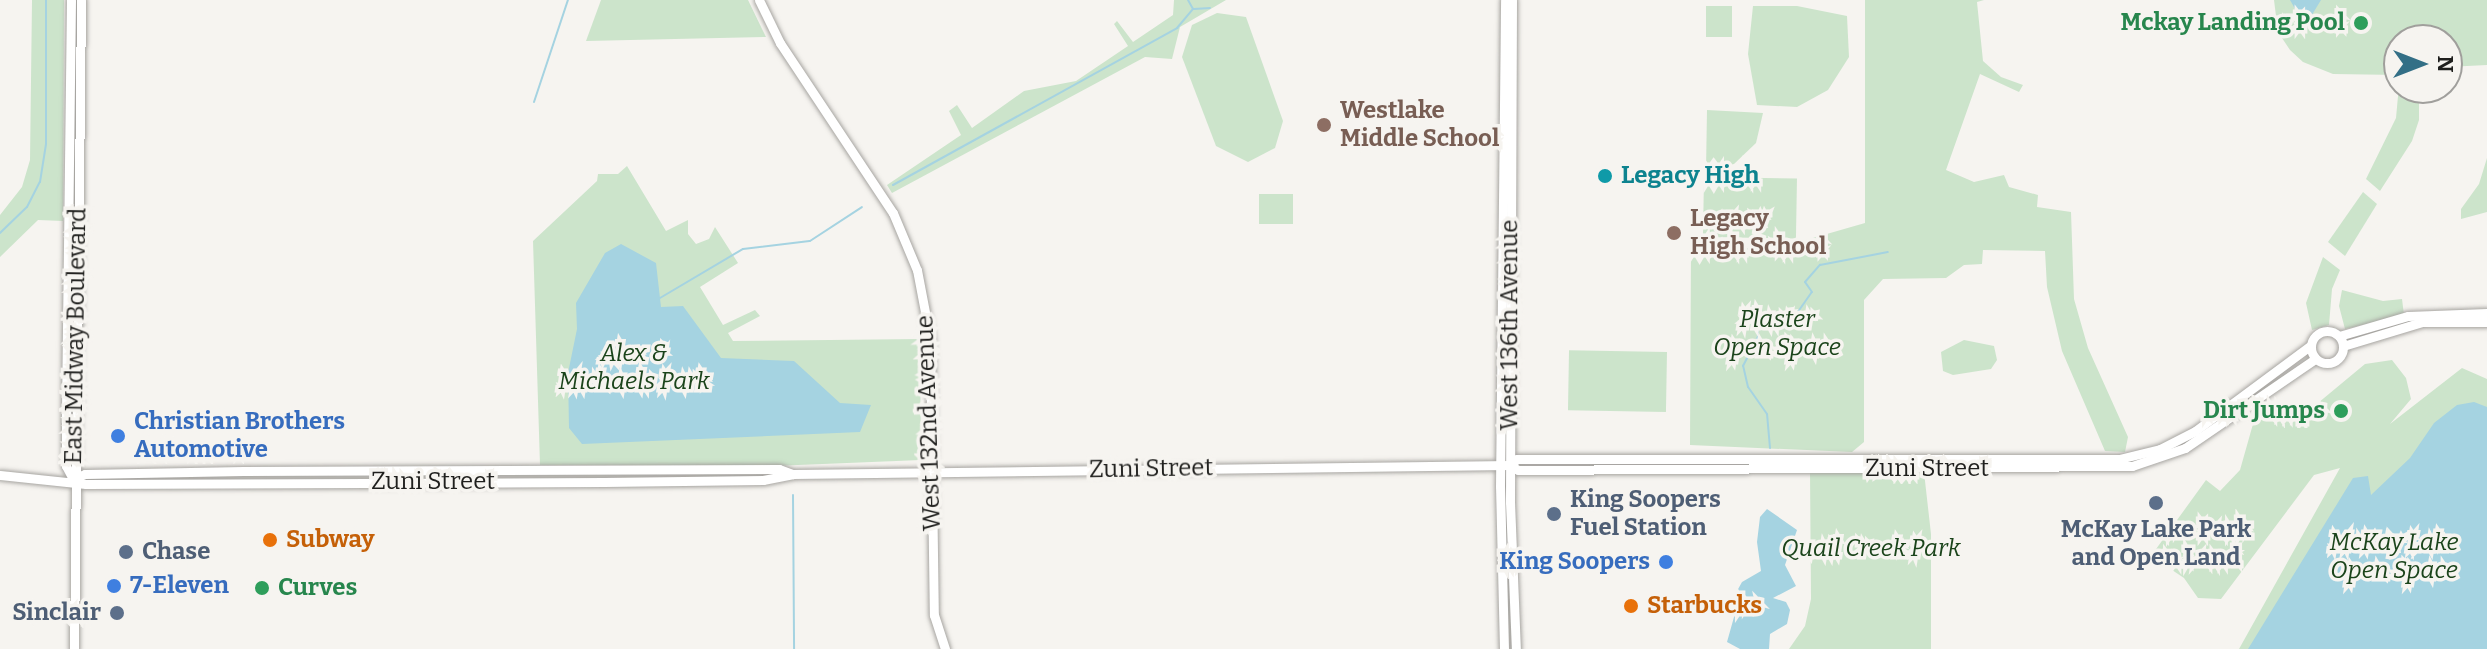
<!DOCTYPE html>
<html>
<head>
<meta charset="utf-8">
<style>
	body { margin:0 }
	#map { position:relative; width:2487px; height:649px; overflow:hidden; background:#f6f4f0; font-family:Bitter,serif }
	div>[style] { position:absolute }
	[style*='--x'] { left:calc(var(--x)*1px); top:calc(var(--y)*1px); width:calc(var(--w)*1px); rotate:calc(var(--a)*1deg) }
	.green>* { inset:0; background:#cce4cb; transform-origin:0 0 }
	.water>* { inset:0; background:#a5d3e1 }
	.stream>* { height:2px; margin:-1px; padding:0 1px; transform-origin:1px; border-radius:1px; background:#a5d3e1 }
	.roads { filter:drop-shadow(0 0 2px #a7a5a1) drop-shadow(0 0 2px #a7a5a1) }
	.secondary>* { height:9px; margin:-4.5px; padding:0 4.5px; transform-origin:4.5px; border-radius:4.5px; background:#fff }
	.secondary>.ring { margin:-4.5px; padding:0; box-sizing:content-box; background:none; border:9px solid #fff; border-radius:50% }
	.dots>* { width:22px; height:22px; translate:-50% -50%; box-sizing:border-box; border:4px solid #f6f4f0; border-radius:50% }
	span { translate:-50% -50%; white-space:nowrap; text-align:center; line-height:1.15; -webkit-text-stroke:7px #f6f4f0; paint-order:stroke }
	.leisure-label { font-size:24px; color:#27864d; font-weight:700 }
	.right { translate:-100% -50%; text-align:right }
	.left { translate:0 -50%; text-align:left }
	.education-label { font-size:24px; color:#785e54; font-weight:700 }
	.culture-label { font-size:24px; color:#0d838f; font-weight:700 }
	.park-label { font-size:24px; color:#1b441b; font-style:italic }
	.street-label { font-size:24px; color:#1f1f1d }
	.shop-label { font-size:24px; color:#366cbe; font-weight:700 }
	.service-label { font-size:24px; color:#4e5e75; font-weight:700 }
	.food-label { font-size:24px; color:#c56008; font-weight:700 }
	.north { position:absolute; left:2383px; top:24px; width:80px; height:80px; box-sizing:border-box; background:#f6f4f0; border:2px solid #a09f9c; border-radius:50%; rotate:90deg; font-size:22px; font-weight:700; line-height:32px; text-align:center; color:#1f1f1d }
	.north::after { content:''; display:block; margin:auto; width:28px; height:36px; background:#336f86; clip-path:polygon(50% 0,100% 100%,50% 72%,0 100%) }
</style>
</head>
<body>
<div id="map">
	<div class="green">
		<i style="clip-path:polygon(32px 0,64px 0,63px 221px,38px 220px,0 257px,0 215px,22px 187px,30px 160px)"></i>
		<i style="clip-path:polygon(601px 0,748px 0,766px 37px,586px 41px)"></i>
		<i style="clip-path:polygon(1174px 0,1226px 0,1180px 27px,1172px 59px,1145px 57px,892px 193px,887px 185px,961px 135px,949px 111px,957px 105px,972px 128px,1024px 91px,1076px 81px,1128px 46px,1114px 24px,1117px 21px,1133px 42px,1173px 15px)"></i>
		<i style="clip-path:polygon(1865px 0,1984px 0,1977px 2px,1983px 61px,2001px 77px,2023px 85px,2019px 92px,1980px 74px,1946px 170px,1974px 182px,2004px 175px,2009px 187px,2038px 195px,2037px 207px,2071px 212px,2074px 299px,2088px 348px,2128px 437px,2125px 452px,2105px 451px,2062px 351px,2047px 287px,2045px 251px,1983px 250px,1982px 264px,1964px 265px,1946px 278px,1883px 279px,1864px 300px,1864px 442px,1852px 452px,1690px 445px,1691px 246px,1792px 244px,1865px 223px)"></i>
		<i style="clip-path:polygon(2274px 0,2487px 0,2487px 65px,2447px 67px,2447px 40px,2399px 40px,2399px 75px,2333px 74px,2303px 62px,2290px 50px,2278px 32px)"></i>
		<i style="left:1706px;top:6px;width:26px;height:31px"></i>
		<i style="clip-path:polygon(1753px 6px,1797px 6px,1847px 16px,1849px 57px,1828px 90px,1797px 107px,1757px 105px,1748px 54px)"></i>
		<i style="clip-path:polygon(1217px 13px,1246px 17px,1283px 121px,1275px 148px,1248px 162px,1216px 146px,1182px 57px,1192px 25px)"></i>
		<i style="clip-path:polygon(2399px 85px,2419px 88px,2419px 120px,2412px 141px,2380px 191px,2366px 179px,2396px 118px)"></i>
		<i style="clip-path:polygon(1707px 110px,1763px 113px,1756px 143px,1734px 164px,1706px 170px)"></i>
		<i style="clip-path:polygon(2487px 158px,2487px 212px,2461px 219px,2461px 209px,2479px 184px)"></i>
		<i style="clip-path:polygon(627px 166px,666px 231px,688px 220px,688px 234px,696px 244px,709px 239px,715px 227px,738px 263px,700px 287px,723px 325px,755px 310px,760px 316px,728px 333px,733px 341px,920px 339px,921px 460px,773px 466px,540px 465px,533px 241px,597px 181px,598px 174px,618px 174px)"></i>
		<i style="left:1704px;top:177px;width:93px;height:60px;rotate:1deg"></i>
		<i style="clip-path:polygon(2363px 192px,2377px 204px,2345px 256px,2328px 242px)"></i>
		<i style="left:1259px;top:194px;width:34px;height:30px"></i>
		<i style="clip-path:polygon(2323px 257px,2340px 270px,2332px 289px,2329px 325px,2312px 330px,2306px 303px)"></i>
		<i style="clip-path:polygon(2342px 290px,2383px 301px,2402px 299px,2404px 315px,2345px 329px,2339px 306px)"></i>
		<i style="clip-path:polygon(1964px 340px,1994px 346px,1997px 360px,1991px 369px,1953px 375px,1943px 371px,1941px 352px)"></i>
		<i style="left:1667px;top:352px;width:60px;height:98px;rotate:91deg"></i>
		<i style="clip-path:polygon(2392px 360px,2406px 378px,2411px 399px,2390px 424px,2462px 368px,2487px 379px,2487px 649px,2239px 649px,2340px 468px,2314px 475px,2221px 599px,2198px 598px,2184px 578px,2151px 556px,2206px 480px,2220px 491px,2240px 470px,2253px 424px,2275px 411px,2318px 403px,2365px 364px)"></i>
		<i style="clip-path:polygon(1810px 472px,1924px 472px,1931px 534px,1931px 649px,1789px 649px,1805px 626px,1811px 599px)"></i>
	</div>
	<div class="water">
		<i style="clip-path:polygon(2321px 0,2307px 23px,2307px 30px,2290px 0)"></i>
		<i style="clip-path:polygon(621px 244px,656px 263px,661px 307px,683px 306px,721px 358px,794px 361px,840px 403px,871px 405px,860px 432px,582px 444px,569px 428px,568px 373px,577px 329px,576px 303px,605px 253px)"></i>
		<i style="clip-path:polygon(2474px 402px,2487px 407px,2487px 649px,2248px 649px,2353px 478px,2368px 476px,2371px 495px,2410px 458px,2434px 423px,2457px 405px)"></i>
		<i style="clip-path:polygon(1767px 509px,1797px 530px,1785px 565px,1796px 586px,1773px 598px,1786px 602px,1790px 610px,1787px 624px,1770px 634px,1769px 649px,1740px 649px,1727px 642px,1734px 617px,1732px 600px,1742px 582px,1761px 571px,1757px 542px,1760px 517px)"></i>
	</div>
	<div class="stream">
		<i style="--x:1194;--y:9;--w:16;--a:-4"></i>
		<i style="--x:534;--y:102;--w:108;--a:-71.6"></i>
		<i style="--x:893;--y:185;--w:325;--a:-28.9"></i>
		<i style="--x:1177;--y:28;--w:25;--a:-50"></i>
		<i style="--x:1193;--y:9;--w:10;--a:-119"></i>
		<i style="--x:0;--y:233;--w:37;--a:-44"></i>
		<i style="--x:27;--y:207;--w:28;--a:-63"></i>
		<i style="--x:40;--y:182;--w:39;--a:-81"></i>
		<i style="--x:46;--y:143;--w:143;--a:-90"></i>
		<i style="--x:660;--y:298;--w:96;--a:-30.6"></i>
		<i style="--x:743;--y:249;--w:67;--a:-6.8"></i>
		<i style="--x:810;--y:241;--w:62;--a:-33.2"></i>
		<i style="--x:1770;--y:448;--w:34;--a:-95"></i>
		<i style="--x:1767;--y:414;--w:33;--a:-125"></i>
		<i style="--x:1748;--y:387;--w:22;--a:-103"></i>
		<i style="--x:1743;--y:366;--w:33;--a:-63"></i>
		<i style="--x:1758;--y:337;--w:17;--a:-93"></i>
		<i style="--x:1757;--y:320;--w:38;--a:-6"></i>
		<i style="--x:1795;--y:316;--w:29;--a:-55"></i>
		<i style="--x:1812;--y:292;--w:12;--a:-125"></i>
		<i style="--x:1805;--y:282;--w:23;--a:-49"></i>
		<i style="--x:1820;--y:265;--w:69;--a:-10.8"></i>
		<i style="--x:793;--y:495;--w:154;--a:89.6"></i>
	</div>
	<div class="roads">
		<div class="secondary">
			<i style="--x:71;--y:0;--w:422;--a:90.7"></i>
			<i style="--x:66;--y:422;--w:44;--a:90"></i>
			<i style="--x:66;--y:466;--w:15;--a:62"></i>
			<i style="--x:759;--y:0;--w:48;--a:64"></i>
			<i style="--x:780;--y:43;--w:204;--a:56.4"></i>
			<i style="--x:893;--y:213;--w:62;--a:67.2"></i>
			<i style="--x:917;--y:270;--w:69;--a:79.2"></i>
			<i style="--x:930;--y:338;--w:277;--a:89.2"></i>
			<i style="--x:934;--y:615;--w:36;--a:72"></i>
			<i style="--x:1512;--y:0;--w:502;--a:90.23"></i>
			<i style="--x:1510;--y:502;--w:147;--a:87.7"></i>
			<i class="ring" style="left:2311px;top:331px;width:23px;height:23px"></i>
			<i style="--x:2339;--y:336;--w:72;--a:-16.2"></i>
			<i style="--x:2408;--y:316;--w:79;--a:-2.2"></i>
			<i style="--x:2343;--y:346;--w:83;--a:-16.9"></i>
			<i style="--x:2422;--y:322;--w:65;--a:0"></i>
			<i style="--x:1510;--y:465;--w:9;--a:32"></i>
			<i style="--x:1518;--y:470;--w:614;--a:-0.37"></i>
			<i style="--x:2132;--y:466;--w:56;--a:-18.8"></i>
			<i style="--x:2185;--y:448;--w:158;--a:-34.4"></i>
			<i style="--x:0;--y:475;--w:86;--a:6"></i>
			<i style="--x:86;--y:484;--w:518;--a:-0.22"></i>
			<i style="--x:604;--y:482;--w:159;--a:-0.7"></i>
			<i style="--x:763;--y:480;--w:31;--a:-11"></i>
			<i style="--x:73;--y:479;--w:13;--a:-23"></i>
			<i style="--x:85;--y:474;--w:158;--a:-1.1"></i>
			<i style="--x:243;--y:471;--w:536;--a:-0.21"></i>
			<i style="--x:779;--y:469;--w:15;--a:20"></i>
			<i style="--x:793;--y:474;--w:717;--a:-0.72"></i>
			<i style="--x:1510;--y:465;--w:9;--a:-41"></i>
			<i style="--x:1517;--y:459;--w:602;--a:0"></i>
			<i style="--x:2119;--y:459;--w:42;--a:-13.7"></i>
			<i style="--x:2160;--y:449;--w:39;--a:-27"></i>
			<i style="--x:2195;--y:431;--w:143;--a:-36.5"></i>
			<i style="--x:74;--y:649;--w:649;--a:-89.38"></i>
			<i style="--x:1504;--y:649;--w:163;--a:-91.4"></i>
			<i style="--x:1500;--y:486;--w:486;--a:-89.4"></i>
		</div>
	</div>
	<div class="dots">
		<i style="left:2361px;top:23px;background:#2e9e5b"></i>
		<i style="left:1324px;top:125px;background:#8d6e63"></i>
		<i style="left:1605px;top:176px;background:#0f9aa8"></i>
		<i style="left:1674px;top:233px;background:#8d6e63"></i>
		<i style="left:2341px;top:411px;background:#2e9e5b"></i>
		<i style="left:118px;top:436px;background:#3f7fe0"></i>
		<i style="left:2156px;top:503px;background:#5c6f8a"></i>
		<i style="left:1554px;top:514px;background:#5c6f8a"></i>
		<i style="left:270px;top:540px;background:#e8710a"></i>
		<i style="left:126px;top:552px;background:#5c6f8a"></i>
		<i style="left:1666px;top:562px;background:#3f7fe0"></i>
		<i style="left:114px;top:586px;background:#3f7fe0"></i>
		<i style="left:262px;top:588px;background:#2e9e5b"></i>
		<i style="left:1631px;top:606px;background:#e8710a"></i>
		<i style="left:117px;top:613px;background:#5c6f8a"></i>
	</div>
	<div class="leisure-label">
		<span class="right" style="left:2345px;top:23px">Mckay Landing Pool</span>
		<span class="right" style="left:2325px;top:411px">Dirt Jumps</span>
		<span class="left" style="left:278px;top:588px">Curves</span>
	</div>
	<div class="education-label">
		<span class="left" style="left:1340px;top:125px">Westlake<br>Middle School</span>
		<span class="left" style="left:1690px;top:233px">Legacy<br>High School</span>
	</div>
	<div class="culture-label">
		<span class="left" style="left:1621px;top:176px">Legacy High</span>
	</div>
	<div class="park-label">
		<span style="left:1777px;top:334px">Plaster<br>Open Space</span>
		<span style="left:634px;top:368px">Alex &amp;<br>Michaels Park</span>
		<span style="left:2394px;top:557px">McKay Lake<br>Open Space</span>
		<span style="left:1871px;top:549px">Quail Creek Park</span>
	</div>
	<div class="street-label">
		<span style="left:1510px;top:325px;rotate:-90deg">West 136th Avenue</span>
		<span style="left:76px;top:336px;rotate:-89deg">East Midway Boulevard</span>
		<span style="left:929px;top:423px;rotate:-92deg">West 132nd Avenue</span>
		<span style="left:1151px;top:469px;rotate:-1deg">Zuni Street</span>
		<span style="left:1927px;top:469px">Zuni Street</span>
		<span style="left:433px;top:482px">Zuni Street</span>
	</div>
	<div class="shop-label">
		<span class="left" style="left:134px;top:436px">Christian Brothers<br>Automotive</span>
		<span class="right" style="left:1650px;top:562px">King Soopers</span>
		<span class="left" style="left:130px;top:586px">7-Eleven</span>
	</div>
	<div class="service-label">
		<span class="left" style="left:1570px;top:514px">King Soopers<br>Fuel Station</span>
		<span style="left:2156px;top:544px">McKay Lake Park<br>and Open Land</span>
		<span class="left" style="left:142px;top:552px">Chase</span>
		<span class="right" style="left:101px;top:613px">Sinclair</span>
	</div>
	<div class="food-label">
		<span class="left" style="left:286px;top:540px">Subway</span>
		<span class="left" style="left:1647px;top:606px">Starbucks</span>
	</div>
	<div class="north">N</div>
</div>
</body>
</html>
